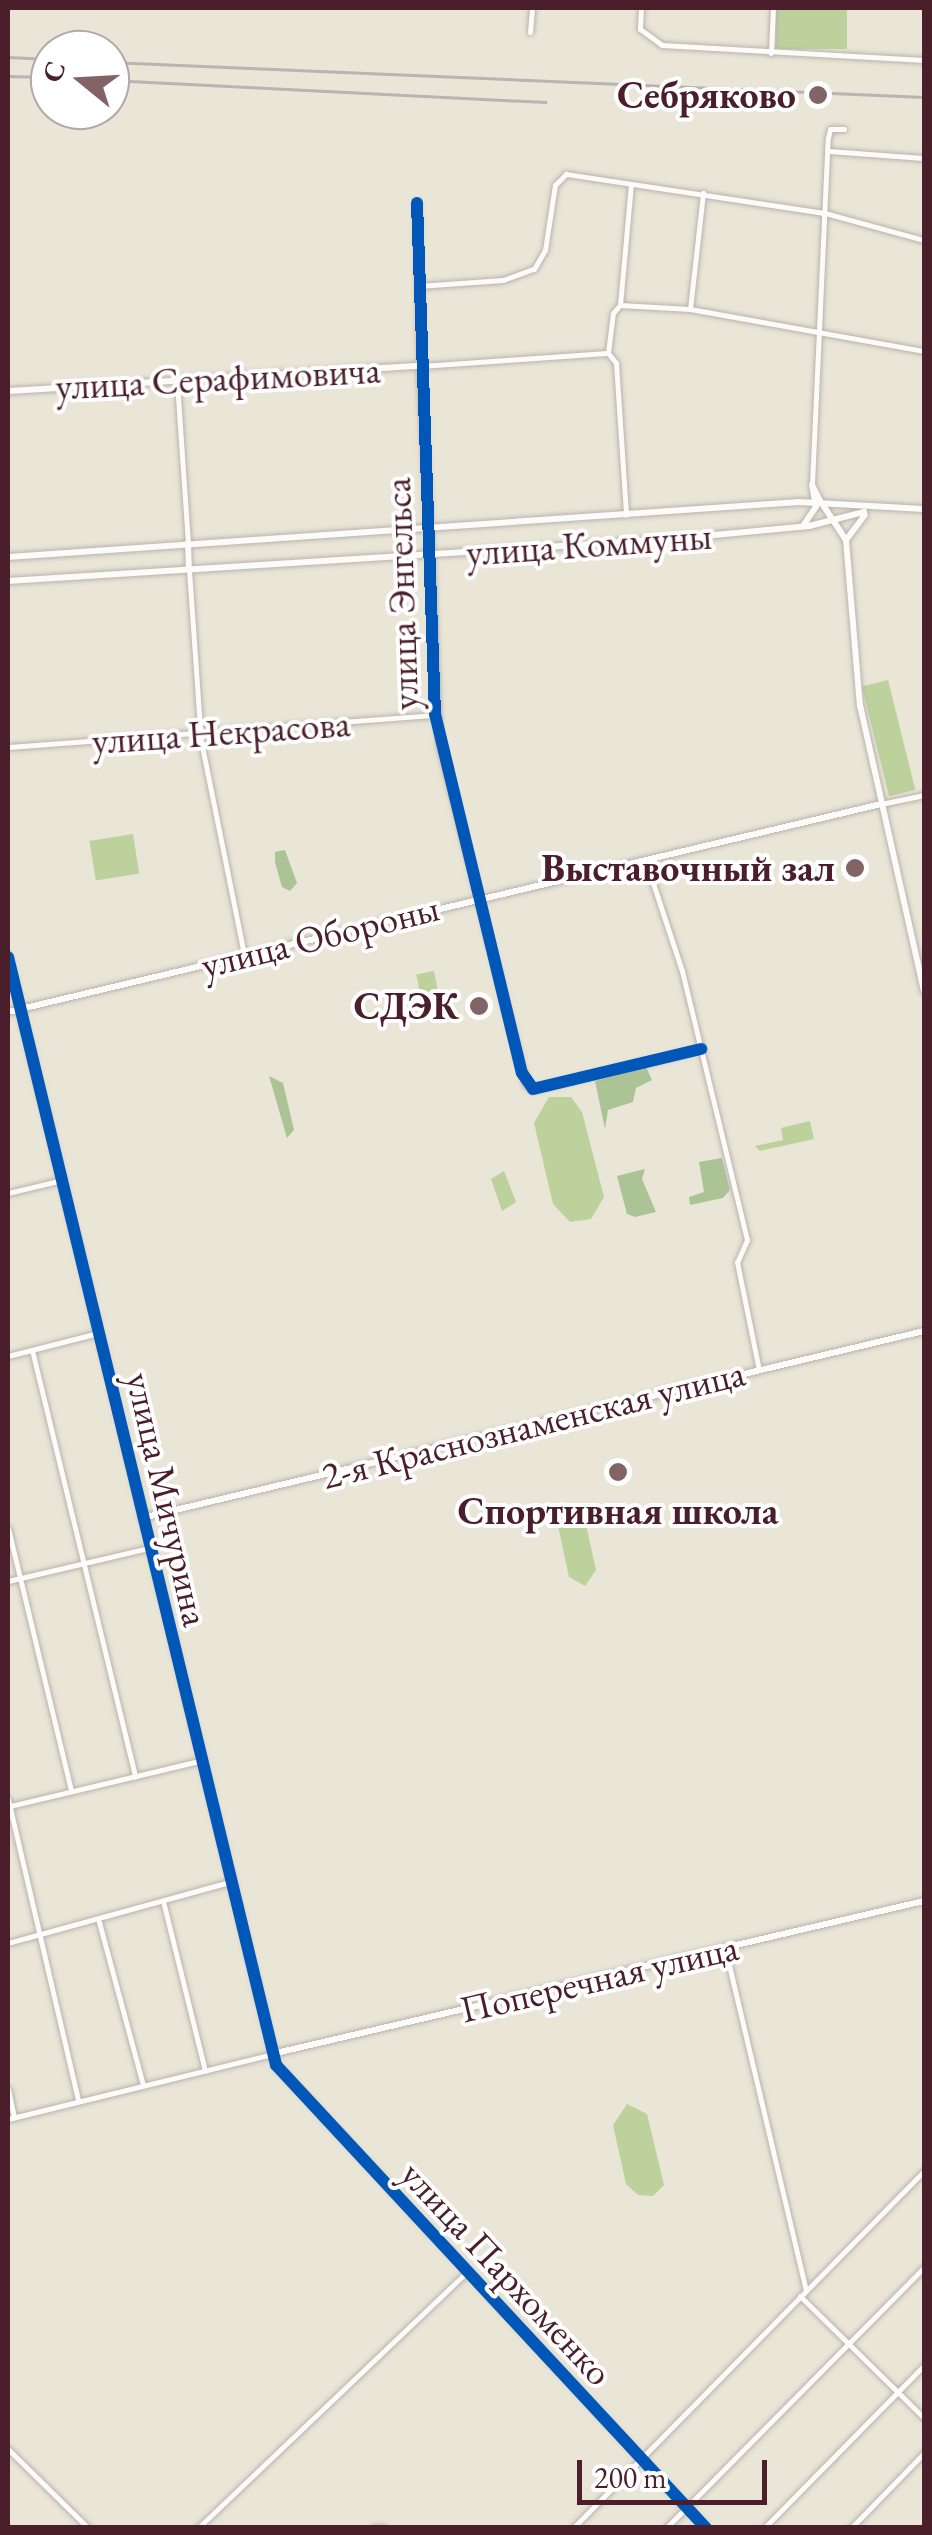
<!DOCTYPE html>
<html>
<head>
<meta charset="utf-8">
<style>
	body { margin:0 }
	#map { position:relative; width:932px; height:2535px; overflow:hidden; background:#e9e5d7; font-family:"EB Garamond",serif }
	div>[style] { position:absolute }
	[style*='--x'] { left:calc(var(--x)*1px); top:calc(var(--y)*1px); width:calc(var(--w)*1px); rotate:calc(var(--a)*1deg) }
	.green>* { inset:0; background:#bdd19d; transform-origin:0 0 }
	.forest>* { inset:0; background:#acc396 }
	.roads { filter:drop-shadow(0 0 2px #bab3ac) drop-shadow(0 0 2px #bab3ac) }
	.minor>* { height:5px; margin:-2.5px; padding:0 2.5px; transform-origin:2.5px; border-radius:2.5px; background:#fcfbf9 }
	.tertiary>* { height:6px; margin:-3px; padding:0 3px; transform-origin:3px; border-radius:3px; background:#fcfbf9 }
	.rail>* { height:2.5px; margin:-1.25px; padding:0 1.25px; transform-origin:1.25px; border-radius:1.25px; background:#b9b4b3 }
	.cycleway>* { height:12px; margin:-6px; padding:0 6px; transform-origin:6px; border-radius:6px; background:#0057b8 }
	.dots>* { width:28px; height:28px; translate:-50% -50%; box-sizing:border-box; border:5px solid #fff; border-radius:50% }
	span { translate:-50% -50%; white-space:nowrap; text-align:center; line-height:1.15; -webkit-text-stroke:8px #fff; paint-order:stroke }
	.poi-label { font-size:38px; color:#4a1f2b; font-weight:700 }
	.right { translate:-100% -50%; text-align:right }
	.street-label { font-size:38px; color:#4a1f2b }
	.frame { position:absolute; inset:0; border:10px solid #4a1f2b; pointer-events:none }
	.north { position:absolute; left:30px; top:30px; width:100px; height:100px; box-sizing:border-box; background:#fff; border:2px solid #b7a5aa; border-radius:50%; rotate:288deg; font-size:28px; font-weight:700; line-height:40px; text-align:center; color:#4a1f2b }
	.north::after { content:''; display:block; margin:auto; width:35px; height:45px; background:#826467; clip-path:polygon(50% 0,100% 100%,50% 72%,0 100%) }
	.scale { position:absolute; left:577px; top:2460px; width:190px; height:45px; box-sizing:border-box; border:5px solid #4a1f2b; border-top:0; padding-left:12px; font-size:30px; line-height:35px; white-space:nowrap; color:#4a1f2b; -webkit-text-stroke:8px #fff; paint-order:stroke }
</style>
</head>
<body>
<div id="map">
	<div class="green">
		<i style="left:776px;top:8px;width:71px;height:41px"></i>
		<i style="left:888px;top:680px;width:113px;height:27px;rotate:76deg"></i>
		<i style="left:133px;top:834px;width:40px;height:44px;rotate:81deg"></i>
		<i style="left:434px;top:971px;width:36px;height:18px;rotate:79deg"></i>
		<i style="clip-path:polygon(549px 1097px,571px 1097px,582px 1112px,604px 1197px,591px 1219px,570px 1222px,553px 1204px,534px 1123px)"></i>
		<i style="clip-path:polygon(810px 1121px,814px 1139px,760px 1151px,755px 1146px,783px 1140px,781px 1128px)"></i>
		<i style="clip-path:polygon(504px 1171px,516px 1202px,502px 1211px,491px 1179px)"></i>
		<i style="clip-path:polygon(574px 1508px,584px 1515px,596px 1570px,585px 1586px,569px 1577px,557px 1521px)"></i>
		<i style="clip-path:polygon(627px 2104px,647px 2114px,664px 2185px,653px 2196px,638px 2195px,626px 2184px,613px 2125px)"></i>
	</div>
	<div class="forest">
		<i style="clip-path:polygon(285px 850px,297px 883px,290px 891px,282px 887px,275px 862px,275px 852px)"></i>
		<i style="clip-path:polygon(646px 1067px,652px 1080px,636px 1088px,633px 1102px,608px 1110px,605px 1129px,595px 1081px)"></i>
		<i style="clip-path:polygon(269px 1076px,283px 1083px,294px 1130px,287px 1138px)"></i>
		<i style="clip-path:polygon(722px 1158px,730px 1190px,723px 1198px,690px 1205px,689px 1197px,704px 1192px,699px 1162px)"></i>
		<i style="clip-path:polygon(645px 1169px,642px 1179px,656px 1212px,635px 1217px,627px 1214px,617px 1176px)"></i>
	</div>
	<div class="roads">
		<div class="minor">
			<i style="--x:641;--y:8;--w:21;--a:93"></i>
			<i style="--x:640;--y:29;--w:27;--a:36"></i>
			<i style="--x:662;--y:45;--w:262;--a:3.3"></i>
			<i style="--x:530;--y:32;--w:24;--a:-85"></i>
			<i style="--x:771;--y:53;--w:45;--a:-87.5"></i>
			<i style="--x:828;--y:151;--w:96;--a:4.2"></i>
			<i style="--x:417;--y:203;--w:163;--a:88.9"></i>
			<i style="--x:420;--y:366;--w:188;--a:-4"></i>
			<i style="--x:418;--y:286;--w:85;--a:-4"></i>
			<i style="--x:503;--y:280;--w:33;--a:-20"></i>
			<i style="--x:534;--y:269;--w:22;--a:-60"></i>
			<i style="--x:545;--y:250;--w:66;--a:-81.3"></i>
			<i style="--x:555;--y:185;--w:16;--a:-45"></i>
			<i style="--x:566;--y:174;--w:262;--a:8.6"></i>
			<i style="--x:825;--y:213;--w:103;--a:15.3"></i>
			<i style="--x:620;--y:305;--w:70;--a:3.3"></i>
			<i style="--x:690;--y:309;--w:238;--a:10.2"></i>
			<i style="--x:690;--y:309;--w:117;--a:-83.6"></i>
			<i style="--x:608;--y:353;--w:40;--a:-82.9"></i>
			<i style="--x:613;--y:313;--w:11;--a:-49"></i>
			<i style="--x:620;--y:305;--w:121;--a:-84.8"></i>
			<i style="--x:608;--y:353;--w:13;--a:51"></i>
			<i style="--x:616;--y:363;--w:152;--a:86.2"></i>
			<i style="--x:177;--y:382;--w:161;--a:86.1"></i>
			<i style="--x:822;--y:504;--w:22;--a:-117"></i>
			<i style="--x:812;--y:484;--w:346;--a:-87.4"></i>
			<i style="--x:828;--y:138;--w:9;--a:-77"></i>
			<i style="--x:830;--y:129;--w:14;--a:0"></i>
			<i style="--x:431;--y:555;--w:189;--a:87.6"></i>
			<i style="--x:439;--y:744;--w:352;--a:75.7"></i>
			<i style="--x:526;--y:1085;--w:8;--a:30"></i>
			<i style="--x:533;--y:1089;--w:173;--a:-13.4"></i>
			<i style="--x:189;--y:570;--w:171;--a:86"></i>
			<i style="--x:201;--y:741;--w:218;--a:78.6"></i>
			<i style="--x:8;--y:747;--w:426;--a:-4.3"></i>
			<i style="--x:881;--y:804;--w:44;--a:-11.8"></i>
			<i style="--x:645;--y:859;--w:118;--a:71.7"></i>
			<i style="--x:682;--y:971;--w:277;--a:76.4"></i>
			<i style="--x:747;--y:1240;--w:24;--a:114"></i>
			<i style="--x:737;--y:1262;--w:110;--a:78.5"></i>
			<i style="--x:8;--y:1193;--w:56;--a:-13.5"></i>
			<i style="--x:32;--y:1350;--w:439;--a:76.4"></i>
			<i style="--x:8;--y:1356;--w:93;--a:-14.3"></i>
			<i style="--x:8;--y:1528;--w:270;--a:76.5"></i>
			<i style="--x:8;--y:1581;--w:145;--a:-13.2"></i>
			<i style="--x:8;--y:1799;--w:310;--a:76.9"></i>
			<i style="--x:10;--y:1806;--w:194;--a:-13.4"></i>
			<i style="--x:163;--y:1901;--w:175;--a:76.1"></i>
			<i style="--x:99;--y:1922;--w:169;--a:74.9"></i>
			<i style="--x:8;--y:1943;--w:229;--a:-15.4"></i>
			<i style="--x:725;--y:1948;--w:351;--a:76.7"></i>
			<i style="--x:8;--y:2089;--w:29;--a:78"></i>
			<i style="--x:8;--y:2119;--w:272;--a:-13.8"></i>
			<i style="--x:800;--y:2296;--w:174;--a:44.5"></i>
			<i style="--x:8;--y:2449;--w:112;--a:44.6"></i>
			<i style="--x:198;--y:2528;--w:369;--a:-43.6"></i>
			<i style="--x:373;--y:2528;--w:11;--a:0"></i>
			<i style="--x:573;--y:2528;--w:501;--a:-45.49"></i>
			<i style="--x:666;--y:2528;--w:367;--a:-45.3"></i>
			<i style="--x:764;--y:2528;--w:228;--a:-45.5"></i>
			<i style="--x:851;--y:2528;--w:105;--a:-45.8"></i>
		</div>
		<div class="tertiary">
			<i style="--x:8;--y:391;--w:413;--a:-3.5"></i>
			<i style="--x:420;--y:366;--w:189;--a:86.7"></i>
			<i style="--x:823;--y:505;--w:42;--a:56.7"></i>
			<i style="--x:846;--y:540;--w:166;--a:85.2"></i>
			<i style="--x:860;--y:705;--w:293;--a:77.4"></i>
			<i style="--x:803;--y:526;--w:23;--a:-56"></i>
			<i style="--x:816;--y:507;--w:23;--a:-100"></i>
			<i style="--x:846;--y:540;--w:31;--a:-53"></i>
			<i style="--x:188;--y:543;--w:27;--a:88"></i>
			<i style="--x:8;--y:557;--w:793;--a:-3.98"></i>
			<i style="--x:799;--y:502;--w:125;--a:3.2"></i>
			<i style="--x:8;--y:581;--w:665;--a:-3.62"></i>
			<i style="--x:672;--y:539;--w:138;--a:-5.4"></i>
			<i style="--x:809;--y:526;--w:57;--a:-14.3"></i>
			<i style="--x:8;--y:957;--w:1140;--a:76.4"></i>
			<i style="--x:276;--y:2065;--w:632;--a:47.12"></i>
			<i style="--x:8;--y:1012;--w:897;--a:-13.4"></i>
			<i style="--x:142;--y:1518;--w:804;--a:-13.45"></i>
			<i style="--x:272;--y:2054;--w:670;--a:-13.21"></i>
		</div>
	</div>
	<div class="rail">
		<i style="--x:8;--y:57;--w:42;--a:2.7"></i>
		<i style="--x:110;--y:62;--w:815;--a:2.46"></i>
		<i style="--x:8;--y:76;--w:42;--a:1.4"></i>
		<i style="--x:110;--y:80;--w:436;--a:2.9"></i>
	</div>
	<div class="cycleway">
		<i style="--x:417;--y:203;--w:511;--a:87.98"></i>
		<i style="--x:435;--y:714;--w:369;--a:76.4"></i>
		<i style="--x:522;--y:1073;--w:19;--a:55"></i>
		<i style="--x:533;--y:1089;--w:173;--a:-13.4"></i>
		<i style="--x:8;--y:957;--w:1140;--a:76.4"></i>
		<i style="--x:276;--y:2065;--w:632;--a:47.12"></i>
	</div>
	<div class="dots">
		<i style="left:818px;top:95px;background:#826467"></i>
		<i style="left:855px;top:868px;background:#826467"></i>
		<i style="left:479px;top:1006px;background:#826467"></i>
		<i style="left:618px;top:1472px;background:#826467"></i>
	</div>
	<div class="poi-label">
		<span class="right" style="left:796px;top:95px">Себряково</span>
		<span class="right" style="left:835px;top:868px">Выставочный зал</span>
		<span class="right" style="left:459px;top:1006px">СДЭК</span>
		<span style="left:618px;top:1511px">Спортивная школа</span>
	</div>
	<div class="street-label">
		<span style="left:218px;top:378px;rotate:-3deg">улица Серафимовича</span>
		<span style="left:589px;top:544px;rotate:-4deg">улица Коммуны</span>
		<span style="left:401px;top:594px;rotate:-92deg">улица Энгельса</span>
		<span style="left:221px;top:732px;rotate:-4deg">улица Некрасова</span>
		<span style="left:320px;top:936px;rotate:-14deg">улица Обороны</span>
		<span style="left:533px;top:1424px;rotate:-14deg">2-я Краснознаменская улица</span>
		<span style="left:168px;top:1499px;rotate:77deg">улица Мичурина</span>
		<span style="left:599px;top:1978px;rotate:-13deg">Поперечная улица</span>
		<span style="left:507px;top:2273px;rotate:47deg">улица Пархоменко</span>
	</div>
	<div class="frame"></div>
	<div class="north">С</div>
	<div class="scale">200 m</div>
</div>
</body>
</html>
